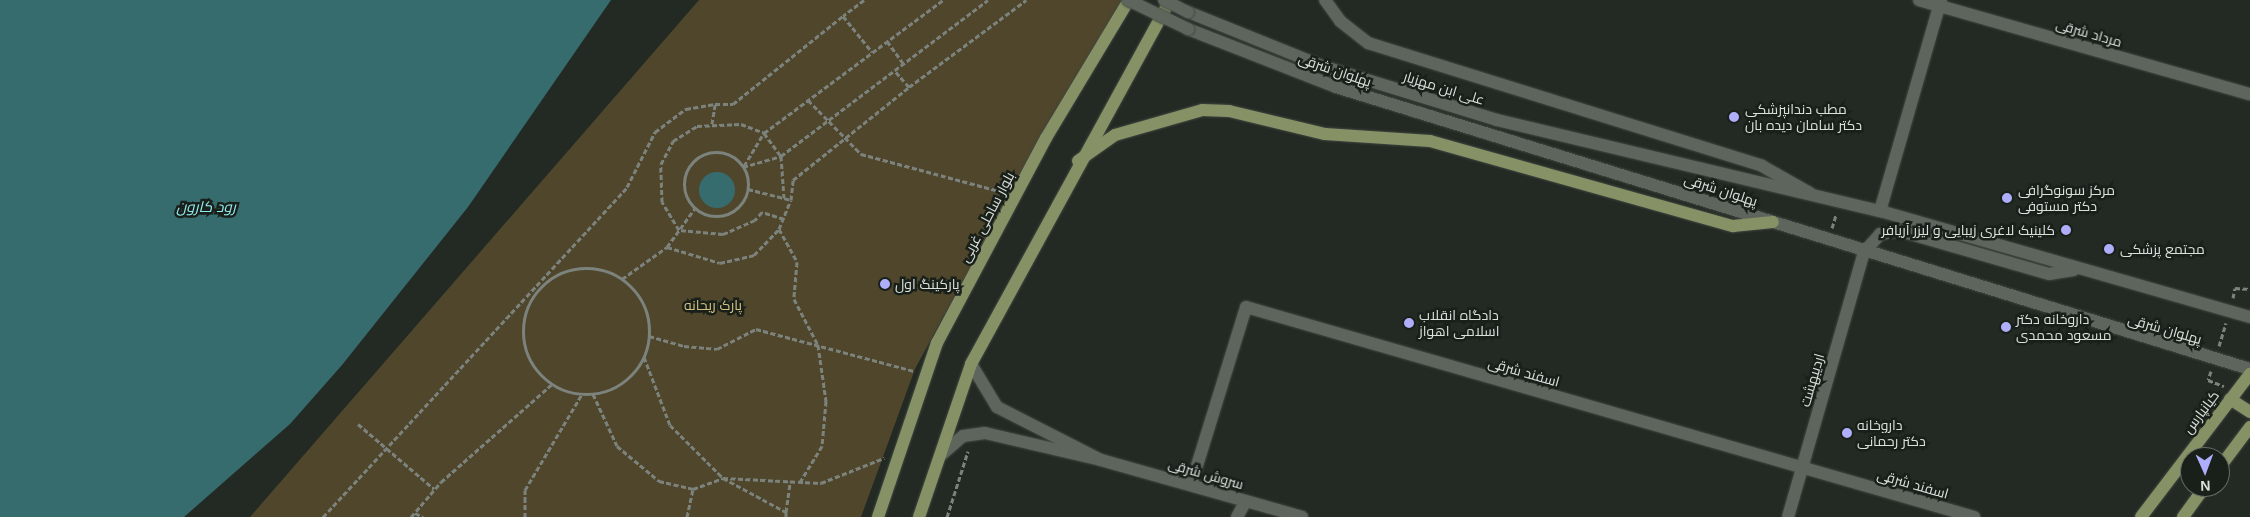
<!DOCTYPE html>
<html>
<head>
<meta charset="utf-8">
<style>
	body { margin:0 }
	#map { position:relative; width:2250px; height:517px; overflow:hidden; background:#232a23; font-family:Helvetica,Cairo,sans-serif }
	div>[style] { position:absolute }
	[style*='--x'] { left:calc(var(--x)*1px); top:calc(var(--y)*1px); width:calc(var(--w)*1px); rotate:calc(var(--a)*1deg) }
	.green>* { inset:0; background:#4f462c }
	.water>* { inset:0; background:#376c6f }
	.round { border-radius:50% }
	.path>* { height:3px; margin-top:-1.5px; transform-origin:0; background:repeating-linear-gradient(90deg,#7c827c 0 5px,transparent 0 7.5px) }
	.path>.ring { margin:-1.5px; padding:0; box-sizing:content-box; background:none; border:3px solid #7c827c; border-radius:50% }
	.roads { filter:drop-shadow(0 0 1px #424842) drop-shadow(0 0 1px #424842) }
	.street>* { height:12px; margin:-6px; padding:0 6px; transform-origin:6px; border-radius:6px; background:#5d655d }
	.secondary>* { height:12px; margin:-6px; padding:0 6px; transform-origin:6px; border-radius:6px; background:#5d655d }
	.primary>* { height:12px; margin:-6px; padding:0 6px; transform-origin:6px; border-radius:6px; background:#869266 }
	.bridges { filter:drop-shadow(0 0 1px #424842) drop-shadow(0 0 1px #424842) }
	.secondary-bridge>* { height:12px; margin:-6px; padding:0 6px; transform-origin:6px; border-radius:6px; background:#5d655d }
	.dots>* { width:14px; height:14px; translate:-50% -50%; box-sizing:border-box; border:2px solid #19201a; border-radius:50% }
	span { translate:-50% -50%; white-space:nowrap; text-align:center; line-height:1.15; -webkit-text-stroke:5px #19201a; paint-order:stroke }
	.street-label { font-size:14px; color:#dbe0db }
	.poi-label { font-size:14px; color:#dbe0db }
	.left { translate:0 -50%; text-align:left }
	.right { translate:-100% -50%; text-align:right }
	.park-label { font-size:14px; color:#d6c080 }
	.water-label { font-size:15px; color:#92ebf2; font-style:italic }
	.north { position:absolute; left:2180px; top:447px; width:50px; height:50px; box-sizing:border-box; background:#19201a; border:1px solid #676d67; border-radius:50%; rotate:178deg; font-size:14px; font-weight:700; line-height:20px; text-align:center; color:#dbe0db }
	.north::after { content:''; display:block; margin:auto; width:18px; height:22px; background:#afaefa; clip-path:polygon(50% 0,100% 100%,50% 72%,0 100%) }
</style>
</head>
<body>
<div id="map">
	<div class="green">
		<i style="clip-path:polygon(699px 0,1124px 0,1042px 134px,915px 369px,861px 517px,250px 517px)"></i>
	</div>
	<div class="water">
		<i style="clip-path:polygon(0 0,611px 0,468px 207px,342px 365px,290px 424px,184px 517px,0 517px)"></i>
		<i class="round" style="left:699px;top:172px;width:36px;height:36px"></i>
	</div>
	<div class="path">
		<i style="--x:864;--y:0;--w:26;--a:143"></i>
		<i style="--x:843;--y:16;--w:46;--a:51.1"></i>
		<i style="--x:887;--y:41;--w:27;--a:54"></i>
		<i style="--x:909;--y:87;--w:146;--a:-36.6"></i>
		<i style="--x:808;--y:100;--w:76;--a:45.5"></i>
		<i style="--x:861;--y:154;--w:147;--a:15"></i>
		<i style="--x:712;--y:124;--w:20;--a:-81"></i>
		<i style="--x:715;--y:104;--w:18;--a:0"></i>
		<i style="--x:733;--y:104;--w:141;--a:-38.7"></i>
		<i class="ring" style="left:684px;top:152px;width:61px;height:61px"></i>
		<i style="--x:744;--y:166;--w:39;--a:-59"></i>
		<i style="--x:764;--y:133;--w:223;--a:-36.6"></i>
		<i style="--x:743;--y:167;--w:40;--a:-16"></i>
		<i style="--x:781;--y:156;--w:259;--a:-37"></i>
		<i style="--x:748;--y:189;--w:44;--a:14.3"></i>
		<i style="--x:784;--y:219;--w:23;--a:-162"></i>
		<i style="--x:762;--y:212;--w:11;--a:131"></i>
		<i style="--x:755;--y:220;--w:35;--a:156"></i>
		<i style="--x:723;--y:234;--w:44;--a:-174.8"></i>
		<i style="--x:679;--y:230;--w:33;--a:-121"></i>
		<i style="--x:662;--y:202;--w:38;--a:-92"></i>
		<i style="--x:661;--y:164;--w:26;--a:-62"></i>
		<i style="--x:673;--y:141;--w:28;--a:-32"></i>
		<i style="--x:697;--y:126;--w:44;--a:-2.6"></i>
		<i style="--x:741;--y:124;--w:25;--a:21"></i>
		<i style="--x:764;--y:133;--w:29;--a:54"></i>
		<i style="--x:781;--y:156;--w:42;--a:85.9"></i>
		<i style="--x:1832;--y:228;--w:14;--a:-73"></i>
		<i style="--x:779;--y:229;--w:38;--a:61"></i>
		<i style="--x:797;--y:262;--w:37;--a:95"></i>
		<i style="--x:794;--y:299;--w:52;--a:62.4"></i>
		<i style="--x:818;--y:345;--w:57;--a:81.9"></i>
		<i style="--x:826;--y:401;--w:45;--a:95.1"></i>
		<i style="--x:822;--y:446;--w:42;--a:121.4"></i>
		<i style="--x:667;--y:247;--w:55;--a:16.8"></i>
		<i style="--x:720;--y:263;--w:35;--a:-13"></i>
		<i style="--x:754;--y:255;--w:36;--a:-46"></i>
		<i style="--x:779;--y:229;--w:31;--a:-68"></i>
		<i style="--x:791;--y:200;--w:20;--a:-84"></i>
		<i style="--x:793;--y:180;--w:149;--a:-38.7"></i>
		<i style="--x:909;--y:87;--w:23;--a:-131"></i>
		<i class="ring" style="left:523px;top:268px;width:123px;height:123px"></i>
		<i style="--x:622;--y:279;--w:55;--a:-35.4"></i>
		<i style="--x:667;--y:247;--w:48;--a:-54.3"></i>
		<i style="--x:2233;--y:298;--w:10;--a:-79"></i>
		<i style="--x:2235;--y:288;--w:15;--a:4"></i>
		<i style="--x:649;--y:336;--w:36;--a:16"></i>
		<i style="--x:684;--y:346;--w:33;--a:5"></i>
		<i style="--x:717;--y:349;--w:44;--a:-27.1"></i>
		<i style="--x:756;--y:329;--w:163;--a:14.9"></i>
		<i style="--x:2219;--y:346;--w:24;--a:-73"></i>
		<i style="--x:644;--y:357;--w:73;--a:69.1"></i>
		<i style="--x:670;--y:425;--w:75;--a:45"></i>
		<i style="--x:723;--y:478;--w:72;--a:28.4"></i>
		<i style="--x:786;--y:512;--w:5;--a:90"></i>
		<i style="--x:2211;--y:371;--w:9;--a:108"></i>
		<i style="--x:2208;--y:380;--w:17;--a:21"></i>
		<i style="--x:593;--y:394;--w:57;--a:65.2"></i>
		<i style="--x:617;--y:446;--w:55;--a:39.8"></i>
		<i style="--x:659;--y:481;--w:35;--a:13"></i>
		<i style="--x:693;--y:489;--w:32;--a:-20"></i>
		<i style="--x:723;--y:478;--w:98;--a:2.9"></i>
		<i style="--x:821;--y:483;--w:68;--a:-21.6"></i>
		<i style="--x:358;--y:424;--w:100;--a:40.5"></i>
		<i style="--x:786;--y:512;--w:30;--a:-82"></i>
		<i style="--x:415;--y:513;--w:9;--a:27"></i>
		<i style="--x:323;--y:517;--w:449;--a:-47.3"></i>
		<i style="--x:627;--y:187;--w:62;--a:-63"></i>
		<i style="--x:655;--y:132;--w:39;--a:-37"></i>
		<i style="--x:686;--y:109;--w:29;--a:-10"></i>
		<i style="--x:411;--y:517;--w:46;--a:-49.4"></i>
		<i style="--x:441;--y:482;--w:148;--a:-41.4"></i>
		<i style="--x:525;--y:517;--w:27;--a:-90"></i>
		<i style="--x:525;--y:490;--w:112;--a:-59.3"></i>
		<i style="--x:687;--y:517;--w:29;--a:-78"></i>
		<i style="--x:947;--y:517;--w:69;--a:-72.3"></i>
	</div>
	<div class="roads">
		<div class="street">
			<i style="--x:1325;--y:0;--w:26;--a:54"></i>
			<i style="--x:1340;--y:21;--w:36;--a:38"></i>
			<i style="--x:1368;--y:43;--w:413;--a:17.3"></i>
			<i style="--x:1762;--y:166;--w:55;--a:29.4"></i>
			<i style="--x:1919;--y:0;--w:344;--a:15.9"></i>
			<i style="--x:1880;--y:211;--w:220;--a:-73.9"></i>
			<i style="--x:940;--y:456;--w:30;--a:-41"></i>
			<i style="--x:963;--y:436;--w:22;--a:-8"></i>
			<i style="--x:985;--y:433;--w:119;--a:13.1"></i>
			<i style="--x:1101;--y:460;--w:117;--a:-153"></i>
			<i style="--x:997;--y:407;--w:50;--a:-121.2"></i>
			<i style="--x:1101;--y:460;--w:209;--a:15.8"></i>
			<i style="--x:1191;--y:485;--w:186;--a:-72.8"></i>
			<i style="--x:1246;--y:307;--w:758;--a:16.09"></i>
			<i style="--x:1237;--y:517;--w:18;--a:-61"></i>
		</div>
		<div class="secondary">
			<i style="--x:1188;--y:12;--w:148;--a:21.9"></i>
			<i style="--x:1325;--y:67;--w:180;--a:17.1"></i>
			<i style="--x:1497;--y:120;--w:394;--a:13.4"></i>
			<i style="--x:1880;--y:211;--w:385;--a:16"></i>
			<i style="--x:1188;--y:29;--w:159;--a:21.4"></i>
			<i style="--x:1336;--y:87;--w:957;--a:17.15"></i>
			<i style="--x:1788;--y:517;--w:276;--a:-74"></i>
			<i style="--x:1864;--y:252;--w:24;--a:-48"></i>
			<i style="--x:1880;--y:234;--w:20;--a:-9"></i>
			<i style="--x:1900;--y:231;--w:155;--a:16.1"></i>
			<i style="--x:2049;--y:274;--w:25;--a:-9"></i>
		</div>
		<div class="primary">
			<i style="--x:1078;--y:161;--w:45;--a:-35.1"></i>
			<i style="--x:1115;--y:135;--w:91;--a:-16"></i>
			<i style="--x:1202;--y:110;--w:27;--a:2"></i>
			<i style="--x:1229;--y:111;--w:99;--a:13.5"></i>
			<i style="--x:1325;--y:134;--w:105;--a:3.8"></i>
			<i style="--x:1430;--y:141;--w:315;--a:15.7"></i>
			<i style="--x:1733;--y:226;--w:40;--a:-5.7"></i>
			<i style="--x:2230;--y:399;--w:24;--a:33"></i>
			<i style="--x:2220;--y:467;--w:50;--a:-53.1"></i>
			<i style="--x:878;--y:517;--w:184;--a:-71.3"></i>
			<i style="--x:937;--y:343;--w:232;--a:-62"></i>
			<i style="--x:1046;--y:138;--w:161;--a:-59"></i>
			<i style="--x:919;--y:517;--w:162;--a:-71.2"></i>
			<i style="--x:971;--y:364;--w:415;--a:-61.3"></i>
			<i style="--x:2141;--y:517;--w:180;--a:-52.7"></i>
			<i style="--x:2183;--y:517;--w:37;--a:-54"></i>
		</div>
	</div>
	<div class="bridges">
		<div class="secondary-bridge">
			<i style="--x:1128;--y:0;--w:67;--a:25.8"></i>
			<i style="--x:1164;--y:0;--w:27;--a:27"></i>
		</div>
	</div>
	<div class="dots">
		<i style="left:1734px;top:117px;background:#afaefa"></i>
		<i style="left:2007px;top:198px;background:#afaefa"></i>
		<i style="left:2066px;top:230px;background:#afaefa"></i>
		<i style="left:2109px;top:249px;background:#afaefa"></i>
		<i style="left:885px;top:284px;background:#afaefa"></i>
		<i style="left:1409px;top:323px;background:#afaefa"></i>
		<i style="left:2006px;top:327px;background:#afaefa"></i>
		<i style="left:1847px;top:433px;background:#afaefa"></i>
	</div>
	<div class="street-label">
		<span style="left:2089px;top:33px;rotate:16deg">مرداد شرقی</span>
		<span style="left:1335px;top:70px;rotate:19deg">پهلوان شرقی</span>
		<span style="left:1444px;top:88px;rotate:17deg">علی ابن مهزیار</span>
		<span style="left:1721px;top:190px;rotate:18deg">پهلوان شرقی</span>
		<span style="left:987px;top:217px;rotate:-62deg">بلوار ساحلی غربی</span>
		<span style="left:2165px;top:329px;rotate:16deg">پهلوان شرقی</span>
		<span style="left:1524px;top:372px;rotate:16deg">اسفند شرقی</span>
		<span style="left:1812px;top:380px;rotate:-74deg">اردیبهشت</span>
		<span style="left:2201px;top:412px;rotate:-53deg">کیانپارس</span>
		<span style="left:1206px;top:474px;rotate:16deg">سروش شرقی</span>
		<span style="left:1913px;top:484px;rotate:16deg">اسفند شرقی</span>
	</div>
	<div class="poi-label">
		<span class="left" style="left:1745px;top:117px">مطب دندانپزشکی<br>دکتر سامان دیده بان</span>
		<span class="left" style="left:2018px;top:198px">مرکز سونوگرافی<br>دکتر مستوفی</span>
		<span class="right" style="left:2055px;top:230px">کلینیک لاغری زیبایی و لیزر آریافر</span>
		<span class="left" style="left:2120px;top:249px">مجتمع پزشکی</span>
		<span class="left" style="left:895px;top:284px">پارکینگ اول</span>
		<span class="left" style="left:1419px;top:323px">دادگاه انقلاب<br>اسلامی اهواز</span>
		<span class="left" style="left:2016px;top:327px">داروخانه دکتر<br>مسعود محمدی</span>
		<span class="left" style="left:1857px;top:433px">داروخانه<br>دکتر رحمانی</span>
	</div>
	<div class="park-label">
		<span style="left:713px;top:305px">پارک ریحانه</span>
	</div>
	<div class="water-label">
		<span style="left:206px;top:207px">رود کارون</span>
	</div>
	<div class="north">N</div>
</div>
</body>
</html>
